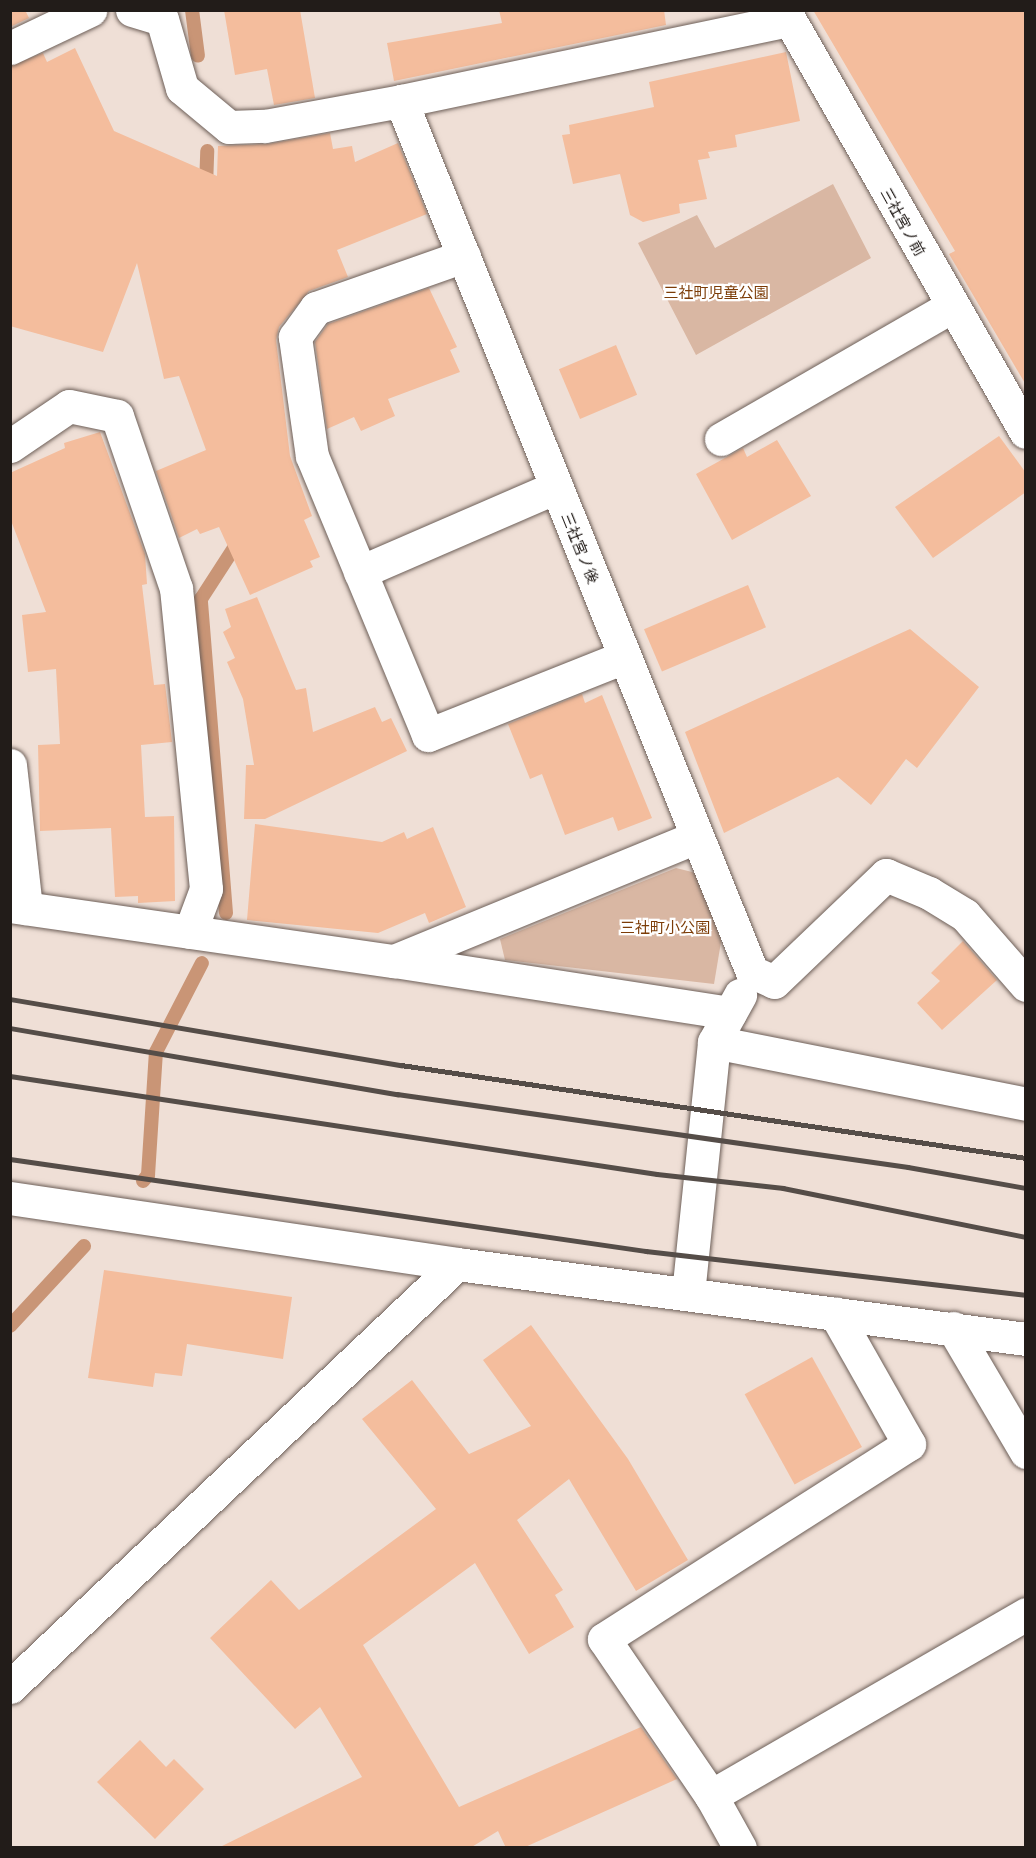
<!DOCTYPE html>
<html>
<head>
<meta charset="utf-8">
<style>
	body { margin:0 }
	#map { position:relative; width:1036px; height:1858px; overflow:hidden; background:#efdfd6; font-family:Manrope,"Noto Sans JP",sans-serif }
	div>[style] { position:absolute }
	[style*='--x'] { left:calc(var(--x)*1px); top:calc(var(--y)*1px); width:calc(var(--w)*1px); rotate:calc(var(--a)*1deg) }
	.green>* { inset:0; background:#d9b7a3 }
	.stream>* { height:14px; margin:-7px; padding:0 7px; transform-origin:7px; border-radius:7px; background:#c99576 }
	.building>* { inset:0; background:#f4bd9d; transform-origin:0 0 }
	.roads { filter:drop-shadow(0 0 2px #6d5f58) drop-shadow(0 0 2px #6d5f58) }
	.street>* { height:33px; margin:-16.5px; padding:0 16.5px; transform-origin:16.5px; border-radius:16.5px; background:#fff }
	.rail>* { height:4.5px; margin:-2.25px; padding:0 2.25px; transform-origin:2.25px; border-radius:2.25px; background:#554d48 }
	span { translate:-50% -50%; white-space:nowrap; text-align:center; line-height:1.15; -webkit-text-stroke:4.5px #fff; paint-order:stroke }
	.street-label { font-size:15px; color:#221c19 }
	.park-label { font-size:15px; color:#7c3c07 }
	.frame { position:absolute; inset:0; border:12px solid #221c19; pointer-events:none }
</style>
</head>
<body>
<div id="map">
	<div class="green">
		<i style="clip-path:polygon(833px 184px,871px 258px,696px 355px,638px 243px,697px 215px,715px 248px)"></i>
		<i style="clip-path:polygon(676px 868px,696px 873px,723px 930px,714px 984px,505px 960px,500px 939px)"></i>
	</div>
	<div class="stream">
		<i style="--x:192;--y:10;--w:46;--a:82.6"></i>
		<i style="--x:206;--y:187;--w:36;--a:-88"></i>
		<i style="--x:226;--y:913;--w:315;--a:-94.6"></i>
		<i style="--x:201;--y:599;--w:64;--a:-57.1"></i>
		<i style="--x:236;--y:545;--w:8;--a:-90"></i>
		<i style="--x:143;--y:1181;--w:8;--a:-50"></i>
		<i style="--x:148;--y:1175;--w:123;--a:-86.3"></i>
		<i style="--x:156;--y:1052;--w:100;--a:-62.7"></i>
		<i style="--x:10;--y:1326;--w:109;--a:-47.2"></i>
	</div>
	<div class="building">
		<i style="clip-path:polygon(10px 10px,25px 10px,29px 18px,10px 27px)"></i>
		<i style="clip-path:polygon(224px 10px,300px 10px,315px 98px,274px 105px,267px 69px,235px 75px)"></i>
		<i style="clip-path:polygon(499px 10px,664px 10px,666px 25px,394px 81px,387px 43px,502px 23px)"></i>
		<i style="clip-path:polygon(813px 10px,1026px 10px,1026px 385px,949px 254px,955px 251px)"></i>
		<i style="clip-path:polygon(75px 48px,114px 131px,217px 176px,218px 146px,268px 144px,330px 133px,333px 149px,352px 146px,355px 162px,398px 143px,427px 214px,337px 250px,348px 277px,309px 291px,279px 327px,276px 340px,290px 456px,312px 516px,304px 520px,320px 557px,310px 561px,313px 567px,250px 595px,219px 527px,200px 534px,197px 529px,179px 538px,156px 471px,206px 450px,179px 376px,164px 379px,137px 263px,103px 352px,10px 326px,10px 66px,43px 53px,47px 62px)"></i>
		<i style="clip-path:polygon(786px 52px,800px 121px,735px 135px,737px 147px,708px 152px,710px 158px,698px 160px,707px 199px,679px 204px,680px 213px,643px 222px,630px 215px,620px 174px,573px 184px,562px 135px,570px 134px,569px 125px,654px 107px,649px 82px)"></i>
		<i style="clip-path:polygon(429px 288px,457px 347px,450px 350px,460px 372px,388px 399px,395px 416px,361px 431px,354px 417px,327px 429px,315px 342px,328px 324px)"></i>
		<i style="left:616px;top:345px;width:54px;height:62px;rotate:67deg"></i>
		<i style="clip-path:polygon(100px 432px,145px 554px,147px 584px,142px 585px,154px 685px,165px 684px,172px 742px,141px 745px,145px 817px,174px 816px,175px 901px,138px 903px,138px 896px,115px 897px,111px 828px,40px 831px,38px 745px,60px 744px,56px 669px,28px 672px,22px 615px,46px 612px,10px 518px,10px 473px,65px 448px,64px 443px)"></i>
		<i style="clip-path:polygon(999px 436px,1026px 473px,1026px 492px,933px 558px,895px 507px)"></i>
		<i style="clip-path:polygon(777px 440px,811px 496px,732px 540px,696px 474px,743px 448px,747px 457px)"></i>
		<i style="left:748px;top:585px;width:46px;height:113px;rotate:67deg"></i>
		<i style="clip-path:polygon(257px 597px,296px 690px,306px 688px,313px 732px,375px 707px,382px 722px,391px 718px,407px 751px,265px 819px,244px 819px,246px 765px,254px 765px,243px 699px,227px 662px,235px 658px,223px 632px,231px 627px,225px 609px)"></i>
		<i style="clip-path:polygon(910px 629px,979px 687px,917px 768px,906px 759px,871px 805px,838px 777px,724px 833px,685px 732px)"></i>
		<i style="clip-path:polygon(582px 694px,585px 703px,602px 695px,652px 818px,618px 831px,613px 817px,565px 835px,542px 774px,530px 779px,508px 724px)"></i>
		<i style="clip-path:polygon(255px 824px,382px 842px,404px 832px,407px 839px,433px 827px,466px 907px,429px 923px,425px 913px,378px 933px,247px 920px)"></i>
		<i style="clip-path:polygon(963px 941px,997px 980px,942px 1030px,917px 1003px,940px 981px,931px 973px)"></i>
		<i style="clip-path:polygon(104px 1270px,292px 1297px,283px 1359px,187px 1344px,182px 1376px,155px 1373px,153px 1387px,88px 1378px)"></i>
		<i style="clip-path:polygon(531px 1325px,628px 1459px,688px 1560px,636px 1591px,569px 1479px,517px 1520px,563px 1590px,555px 1595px,574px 1627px,529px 1654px,475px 1563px,363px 1645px,459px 1807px,641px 1727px,677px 1779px,523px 1848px,506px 1848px,498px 1831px,470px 1848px,218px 1848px,362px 1777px,320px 1707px,295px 1729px,210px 1638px,271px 1580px,299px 1610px,436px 1509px,362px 1419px,412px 1380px,469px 1454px,531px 1426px,483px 1360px)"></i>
		<i style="left:812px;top:1357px;width:103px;height:77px;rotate:61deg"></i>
		<i style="clip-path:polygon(140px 1740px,166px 1767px,174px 1759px,204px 1789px,155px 1839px,97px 1782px)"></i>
	</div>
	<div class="roads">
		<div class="street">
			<i style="--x:132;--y:10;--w:31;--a:17"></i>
			<i style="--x:162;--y:19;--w:72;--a:73.8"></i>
			<i style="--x:182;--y:88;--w:61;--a:39.7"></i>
			<i style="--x:229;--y:127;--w:36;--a:-2"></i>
			<i style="--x:265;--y:126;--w:138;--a:-10.4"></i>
			<i style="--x:401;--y:101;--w:396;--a:-11.8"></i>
			<i style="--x:784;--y:10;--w:486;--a:60.2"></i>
			<i style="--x:10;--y:48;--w:89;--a:-25.4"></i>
			<i style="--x:401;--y:101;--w:939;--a:68.05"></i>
			<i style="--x:752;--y:972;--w:24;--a:24"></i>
			<i style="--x:774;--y:982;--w:155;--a:-43.7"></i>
			<i style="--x:886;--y:875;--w:47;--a:22.7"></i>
			<i style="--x:929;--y:893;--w:42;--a:31.4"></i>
			<i style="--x:965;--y:915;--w:93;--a:48.9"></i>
			<i style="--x:464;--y:256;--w:157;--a:160.6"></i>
			<i style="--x:316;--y:308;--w:36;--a:126"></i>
			<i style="--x:295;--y:337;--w:120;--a:81.9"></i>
			<i style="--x:312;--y:456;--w:302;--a:67.4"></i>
			<i style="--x:428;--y:735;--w:211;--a:-21.7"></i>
			<i style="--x:721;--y:439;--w:265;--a:-29.9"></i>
			<i style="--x:10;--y:446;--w:71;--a:-34.1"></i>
			<i style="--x:69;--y:406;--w:49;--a:11.8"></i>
			<i style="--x:117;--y:416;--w:182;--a:71.1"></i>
			<i style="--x:176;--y:588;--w:302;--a:84.3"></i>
			<i style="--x:206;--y:889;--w:46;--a:110.4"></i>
			<i style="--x:360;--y:572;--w:214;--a:-23.4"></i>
			<i style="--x:10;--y:765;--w:144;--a:83.6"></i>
			<i style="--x:10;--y:906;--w:388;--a:8.2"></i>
			<i style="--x:394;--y:961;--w:326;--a:-22.3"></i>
			<i style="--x:394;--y:961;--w:340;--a:8.8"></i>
			<i style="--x:714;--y:1042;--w:318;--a:11.2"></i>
			<i style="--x:10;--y:1198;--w:452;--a:8.4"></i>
			<i style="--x:457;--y:1264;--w:574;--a:7.51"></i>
			<i style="--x:688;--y:1294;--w:253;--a:-84.1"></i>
			<i style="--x:714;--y:1042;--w:54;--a:-61"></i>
			<i style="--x:953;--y:1328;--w:144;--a:59.5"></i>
			<i style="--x:10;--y:1687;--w:615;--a:-43.42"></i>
			<i style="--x:711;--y:1796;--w:190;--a:-124.3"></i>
			<i style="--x:604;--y:1639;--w:362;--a:-32.6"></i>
			<i style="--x:909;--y:1444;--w:150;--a:-119.5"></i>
			<i style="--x:740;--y:1848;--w:60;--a:-119.1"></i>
			<i style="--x:711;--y:1796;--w:364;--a:-30"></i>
		</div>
	</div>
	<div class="rail">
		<i style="--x:10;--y:999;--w:397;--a:9.6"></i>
		<i style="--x:401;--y:1065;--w:632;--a:8.46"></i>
		<i style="--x:10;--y:1028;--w:393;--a:9.7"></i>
		<i style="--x:397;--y:1094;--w:516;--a:8.13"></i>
		<i style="--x:908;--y:1167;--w:120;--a:10.1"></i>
		<i style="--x:10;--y:1076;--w:654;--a:8.61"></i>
		<i style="--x:657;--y:1174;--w:127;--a:6.3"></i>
		<i style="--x:783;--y:1188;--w:248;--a:11.4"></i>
		<i style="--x:10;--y:1159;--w:643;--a:8.23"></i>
		<i style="--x:646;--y:1251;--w:383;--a:6.6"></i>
	</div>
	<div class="street-label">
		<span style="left:903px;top:222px;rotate:61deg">三社宮ノ前</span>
		<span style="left:580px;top:548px;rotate:68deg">三社宮ノ後</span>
	</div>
	<div class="park-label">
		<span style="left:716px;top:293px">三社町児童公園</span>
		<span style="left:665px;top:928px">三社町小公園</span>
	</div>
	<div class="frame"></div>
</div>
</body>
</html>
